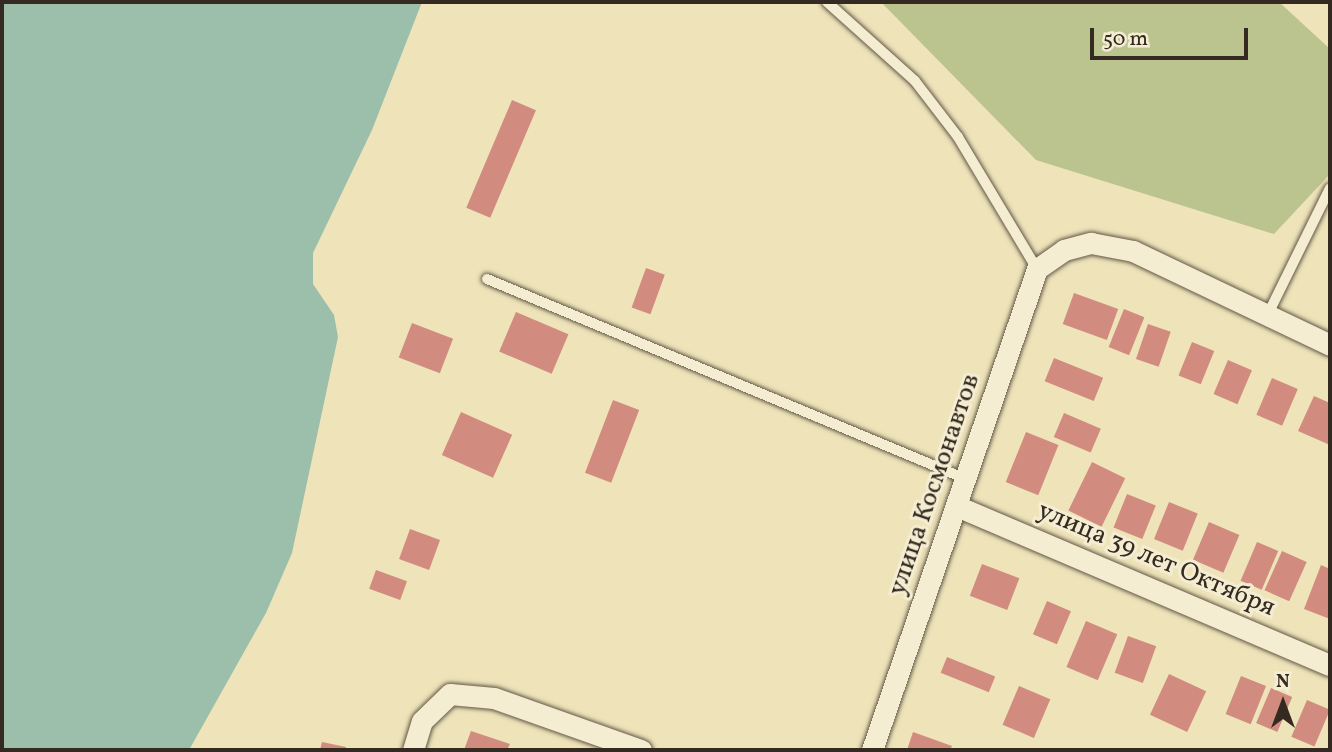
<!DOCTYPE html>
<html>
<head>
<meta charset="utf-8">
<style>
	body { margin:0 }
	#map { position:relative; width:1332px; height:752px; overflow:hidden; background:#eee3b9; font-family:Vollkorn,serif }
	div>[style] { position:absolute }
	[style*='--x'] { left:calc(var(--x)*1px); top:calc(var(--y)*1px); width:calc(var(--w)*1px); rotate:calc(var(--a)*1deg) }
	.green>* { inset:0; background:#bbc38e }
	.water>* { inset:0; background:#9bbfaa }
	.building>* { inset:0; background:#d18c7f; transform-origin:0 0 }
	.roads { filter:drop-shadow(0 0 2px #625847) drop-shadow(0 0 2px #625847) }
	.lane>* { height:10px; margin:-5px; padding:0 5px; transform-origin:5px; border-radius:5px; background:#f4edd2 }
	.street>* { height:21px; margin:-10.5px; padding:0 10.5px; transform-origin:10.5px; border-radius:10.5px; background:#f4edd2 }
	span { translate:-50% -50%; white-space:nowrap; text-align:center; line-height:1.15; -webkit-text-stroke:6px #f4edd2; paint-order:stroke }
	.street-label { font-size:26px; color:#342a21 }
	.frame { position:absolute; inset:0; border:4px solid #342a21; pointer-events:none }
	.north { position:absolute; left:1248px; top:668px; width:70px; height:70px; -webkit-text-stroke:5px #f4edd2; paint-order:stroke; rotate:0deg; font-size:19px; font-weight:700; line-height:28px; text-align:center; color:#342a21 }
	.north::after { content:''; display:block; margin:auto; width:24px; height:32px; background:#342a21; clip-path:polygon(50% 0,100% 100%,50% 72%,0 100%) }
	.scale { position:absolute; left:1090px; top:28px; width:158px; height:32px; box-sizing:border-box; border:4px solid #342a21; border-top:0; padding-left:9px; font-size:21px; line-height:24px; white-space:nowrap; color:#342a21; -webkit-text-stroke:5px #f4edd2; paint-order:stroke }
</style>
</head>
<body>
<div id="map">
	<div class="green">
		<i style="clip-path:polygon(881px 2px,1279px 2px,1330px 49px,1330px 174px,1274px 234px,1036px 160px)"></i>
	</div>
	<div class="water">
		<i style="clip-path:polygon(2px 2px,422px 2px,372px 130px,313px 253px,313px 284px,334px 315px,338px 337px,292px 553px,266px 613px,189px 750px,2px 750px)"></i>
	</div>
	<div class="building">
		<i style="left:512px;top:100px;width:26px;height:117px;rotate:23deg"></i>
		<i style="left:646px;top:268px;width:20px;height:42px;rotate:20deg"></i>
		<i style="left:1074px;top:293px;width:47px;height:33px;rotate:20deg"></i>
		<i style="left:1124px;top:309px;width:22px;height:41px;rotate:22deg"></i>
		<i style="left:516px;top:312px;width:57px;height:43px;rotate:23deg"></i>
		<i style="left:412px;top:323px;width:44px;height:37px;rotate:21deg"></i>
		<i style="left:1148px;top:324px;width:24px;height:37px;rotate:19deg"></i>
		<i style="left:1192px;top:342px;width:24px;height:36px;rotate:22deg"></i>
		<i style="left:1054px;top:358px;width:53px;height:25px;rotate:22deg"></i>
		<i style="left:1228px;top:360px;width:26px;height:37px;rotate:23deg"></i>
		<i style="left:1272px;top:378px;width:28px;height:40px;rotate:23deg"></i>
		<i style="clip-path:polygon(1314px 396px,1330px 403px,1330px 445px,1298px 431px)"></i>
		<i style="left:613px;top:400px;width:28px;height:78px;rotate:21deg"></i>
		<i style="left:461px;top:412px;width:56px;height:47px;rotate:24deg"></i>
		<i style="left:1064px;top:413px;width:40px;height:26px;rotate:23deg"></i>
		<i style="left:1026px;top:432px;width:35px;height:54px;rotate:22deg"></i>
		<i style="left:1092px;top:462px;width:37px;height:54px;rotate:26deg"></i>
		<i style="left:1127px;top:494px;width:31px;height:36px;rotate:22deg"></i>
		<i style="left:1169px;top:502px;width:31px;height:40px;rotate:22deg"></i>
		<i style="left:1209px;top:522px;width:33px;height:41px;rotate:23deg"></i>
		<i style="left:410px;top:529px;width:32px;height:32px;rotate:20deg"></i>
		<i style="left:1257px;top:542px;width:23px;height:42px;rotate:23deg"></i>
		<i style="left:1282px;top:551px;width:27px;height:43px;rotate:24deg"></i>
		<i style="left:982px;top:564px;width:40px;height:34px;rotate:21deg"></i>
		<i style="clip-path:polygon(1321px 565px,1330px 569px,1330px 619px,1304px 609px)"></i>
		<i style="left:376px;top:570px;width:33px;height:20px;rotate:20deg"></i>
		<i style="left:1047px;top:601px;width:26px;height:36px;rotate:23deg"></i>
		<i style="left:1086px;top:621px;width:34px;height:50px;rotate:23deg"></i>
		<i style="left:1128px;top:636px;width:30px;height:39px;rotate:20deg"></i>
		<i style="left:947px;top:657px;width:52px;height:17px;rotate:22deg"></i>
		<i style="left:1169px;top:674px;width:41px;height:45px;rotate:25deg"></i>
		<i style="left:1241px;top:676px;width:27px;height:41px;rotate:22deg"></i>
		<i style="left:1019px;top:686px;width:34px;height:42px;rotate:23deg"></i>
		<i style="left:1271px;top:688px;width:23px;height:38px;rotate:23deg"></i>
		<i style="left:1307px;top:700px;width:25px;height:40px;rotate:23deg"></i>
		<i style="clip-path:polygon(471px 731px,510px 744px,507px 750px,464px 750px)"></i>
		<i style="clip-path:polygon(913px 732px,952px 746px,950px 750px,907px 750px)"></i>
		<i style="clip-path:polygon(322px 742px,346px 747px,345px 750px,320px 750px)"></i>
	</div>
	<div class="roads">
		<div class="lane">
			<i style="--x:827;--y:2;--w:118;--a:41.9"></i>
			<i style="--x:915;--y:81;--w:71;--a:52.5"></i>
			<i style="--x:958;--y:137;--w:154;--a:59.1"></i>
			<i style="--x:487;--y:279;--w:519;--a:22.66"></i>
			<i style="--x:1268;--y:314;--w:140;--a:-63.8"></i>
		</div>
		<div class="street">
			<i style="--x:959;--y:507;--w:403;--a:23.1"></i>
			<i style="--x:413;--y:750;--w:30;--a:-73"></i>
			<i style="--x:422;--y:721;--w:39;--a:-44"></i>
			<i style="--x:450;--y:694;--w:44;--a:5.2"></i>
			<i style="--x:494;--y:698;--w:156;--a:19.5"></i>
			<i style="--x:872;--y:750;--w:509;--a:-71.07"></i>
			<i style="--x:1037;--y:269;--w:33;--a:-35"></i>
			<i style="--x:1064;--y:250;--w:28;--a:-15"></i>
			<i style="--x:1091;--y:243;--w:43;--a:10.8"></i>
			<i style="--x:1133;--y:251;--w:218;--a:25.5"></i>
		</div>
	</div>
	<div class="street-label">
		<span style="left:935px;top:485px;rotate:-71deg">улица Космонавтов</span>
		<span style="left:1156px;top:560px;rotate:23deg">улица 39 лет Октября</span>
	</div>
	<div class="frame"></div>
	<div class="north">N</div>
	<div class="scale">50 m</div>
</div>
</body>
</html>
